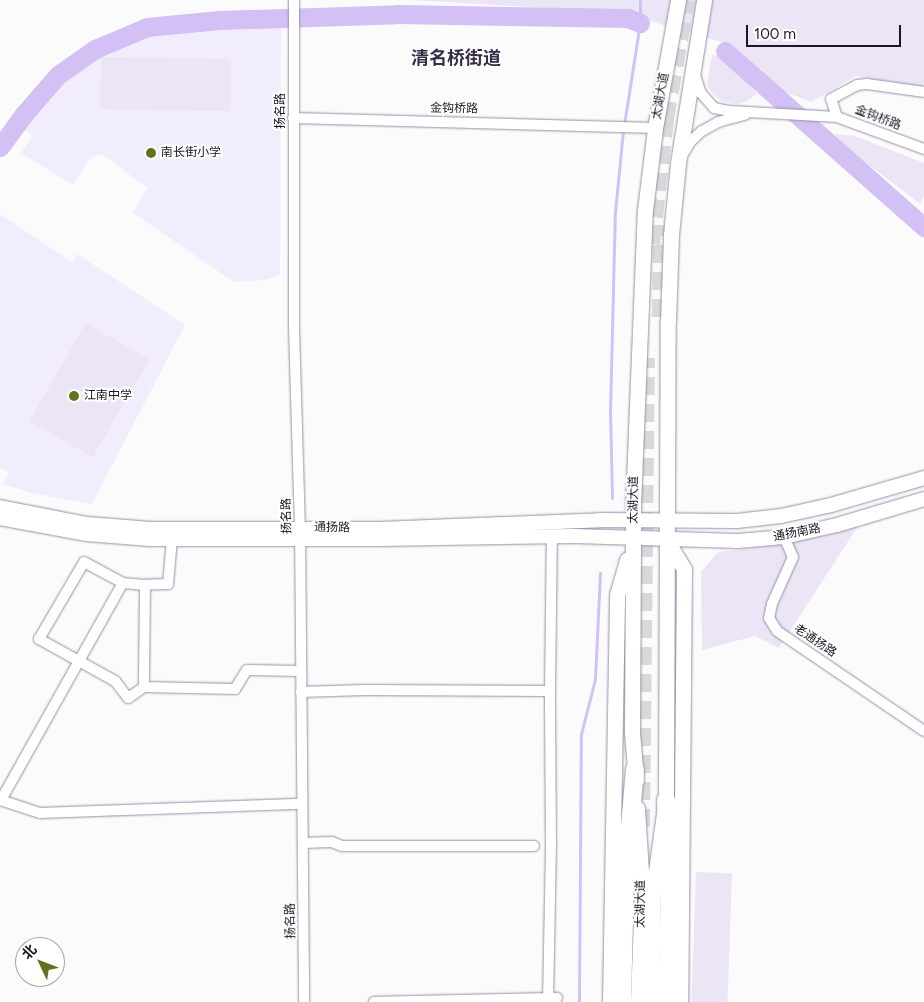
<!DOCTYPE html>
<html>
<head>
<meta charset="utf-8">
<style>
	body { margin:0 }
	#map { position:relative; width:924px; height:1002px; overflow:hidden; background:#fbfbfb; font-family:Figtree,"Noto Sans SC",sans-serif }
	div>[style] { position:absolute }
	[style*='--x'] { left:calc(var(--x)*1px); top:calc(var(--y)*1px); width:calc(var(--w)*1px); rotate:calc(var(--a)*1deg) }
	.built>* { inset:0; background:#f2edfd }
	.green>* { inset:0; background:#ebe5f5; transform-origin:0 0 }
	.stream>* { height:3px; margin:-1.5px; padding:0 1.5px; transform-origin:1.5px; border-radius:1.5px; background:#d3c0f4 }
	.river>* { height:19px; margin:-9.5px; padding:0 9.5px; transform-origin:9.5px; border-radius:9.5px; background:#d3c0f4 }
	.highway-tunnel>* { height:18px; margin-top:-9px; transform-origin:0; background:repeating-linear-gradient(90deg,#d9d9da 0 18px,transparent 0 27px) }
	.roads { filter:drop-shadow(0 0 1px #988dab) drop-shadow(0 0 1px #988dab) }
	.street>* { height:10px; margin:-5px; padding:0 5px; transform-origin:5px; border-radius:5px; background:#fff }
	.secondary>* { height:14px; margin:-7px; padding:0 7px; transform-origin:7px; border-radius:7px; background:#fff }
	.primary>* { height:15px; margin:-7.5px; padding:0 7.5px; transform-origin:7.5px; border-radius:7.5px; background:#fff }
	.highway>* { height:18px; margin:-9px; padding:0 9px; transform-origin:9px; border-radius:9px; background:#fff }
	.dots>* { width:14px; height:14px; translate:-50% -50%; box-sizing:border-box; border:2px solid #fff; border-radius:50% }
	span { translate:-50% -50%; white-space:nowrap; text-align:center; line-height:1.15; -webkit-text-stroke:4px #fff; paint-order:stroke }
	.street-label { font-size:12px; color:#1a1622 }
	.poi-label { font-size:12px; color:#1a1622 }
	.left { translate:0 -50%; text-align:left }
	.district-label { font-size:18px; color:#362d46; font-weight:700 }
	.north { position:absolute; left:15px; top:937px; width:50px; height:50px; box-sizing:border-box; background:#fff; border:1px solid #a3a2a7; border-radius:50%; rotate:313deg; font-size:14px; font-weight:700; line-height:20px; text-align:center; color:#1a1622 }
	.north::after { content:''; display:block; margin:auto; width:18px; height:22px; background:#607220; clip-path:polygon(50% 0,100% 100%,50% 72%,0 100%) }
	.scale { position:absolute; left:746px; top:25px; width:155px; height:22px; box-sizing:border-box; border:2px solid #1a1622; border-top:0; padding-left:6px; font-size:15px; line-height:18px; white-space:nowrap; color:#1a1622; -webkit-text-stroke:4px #fff; paint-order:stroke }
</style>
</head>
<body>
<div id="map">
	<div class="built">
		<i style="clip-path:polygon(281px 26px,280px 275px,265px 280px,234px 282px,133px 213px,147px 188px,102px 154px,91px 157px,73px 185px,21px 153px,32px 136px,21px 128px,59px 87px,91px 61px,156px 33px)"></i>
		<i style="clip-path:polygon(0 214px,72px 262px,77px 254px,185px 325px,92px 504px,32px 493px,2px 484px,9px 473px,0 467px)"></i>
	</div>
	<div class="green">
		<i style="clip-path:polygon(409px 0,924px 0,924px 84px,915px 88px,856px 76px,811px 102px,780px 90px,728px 44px,620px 12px)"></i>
		<i style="clip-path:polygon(712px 55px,724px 57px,757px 94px,746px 102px,735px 104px,721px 101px,713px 94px,707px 86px)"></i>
		<i style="left:101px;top:57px;width:130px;height:52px;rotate:1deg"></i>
		<i style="clip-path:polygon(834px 134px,855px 136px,924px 163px,924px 196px,920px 204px,856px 155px)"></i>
		<i style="left:86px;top:323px;width:73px;height:113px;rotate:30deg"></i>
		<i style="clip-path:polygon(858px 526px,779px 648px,755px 636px,702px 650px,701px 572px,718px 552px,767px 546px)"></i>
		<i style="left:696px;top:872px;width:36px;height:130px;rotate:2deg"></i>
	</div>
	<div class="stream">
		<i style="--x:612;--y:498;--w:86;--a:-91.3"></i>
		<i style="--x:610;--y:412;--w:200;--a:-88.6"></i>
		<i style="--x:615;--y:212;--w:81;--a:-84.4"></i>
		<i style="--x:623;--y:131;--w:109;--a:-81.1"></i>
		<i style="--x:640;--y:23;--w:23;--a:-90"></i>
		<i style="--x:579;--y:1002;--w:268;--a:-89.6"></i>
		<i style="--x:581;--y:734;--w:57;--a:-75.7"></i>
		<i style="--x:595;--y:679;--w:106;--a:-87.3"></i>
	</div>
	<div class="river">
		<i style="--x:725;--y:51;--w:266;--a:41.5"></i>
		<i style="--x:0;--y:147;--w:41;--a:-54"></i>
		<i style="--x:24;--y:114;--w:52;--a:-48.9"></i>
		<i style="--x:58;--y:75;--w:45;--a:-35.1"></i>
		<i style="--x:95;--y:49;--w:56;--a:-22.9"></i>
		<i style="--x:147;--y:27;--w:73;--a:-5.5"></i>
		<i style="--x:220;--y:20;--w:177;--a:-1.9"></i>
		<i style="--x:397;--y:14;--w:231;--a:1"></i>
		<i style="--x:628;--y:18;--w:13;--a:23"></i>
	</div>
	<div class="highway-tunnel">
		<i style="--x:651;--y:244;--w:126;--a:-83.6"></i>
		<i style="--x:665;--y:119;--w:121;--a:-80"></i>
		<i style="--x:661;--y:317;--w:92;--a:-89.4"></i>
		<i style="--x:641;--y:827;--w:469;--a:-89.4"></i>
	</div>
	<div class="roads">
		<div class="street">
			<i style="--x:294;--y:0;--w:328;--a:90"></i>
			<i style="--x:294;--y:328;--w:199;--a:88.3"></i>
			<i style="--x:300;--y:527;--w:475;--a:89.5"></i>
			<i style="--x:694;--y:72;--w:22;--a:72"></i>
			<i style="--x:701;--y:93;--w:20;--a:49"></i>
			<i style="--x:714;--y:108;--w:16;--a:11"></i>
			<i style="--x:730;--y:111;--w:107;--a:3.2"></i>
			<i style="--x:837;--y:117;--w:93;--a:20.2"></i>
			<i style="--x:837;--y:117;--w:19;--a:-108"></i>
			<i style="--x:831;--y:99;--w:30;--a:-28"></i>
			<i style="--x:857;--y:85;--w:10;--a:-6"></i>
			<i style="--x:867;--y:84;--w:58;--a:8"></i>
			<i style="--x:293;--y:118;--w:362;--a:1.6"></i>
			<i style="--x:682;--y:156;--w:16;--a:-60"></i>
			<i style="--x:690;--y:142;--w:16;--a:-43"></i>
			<i style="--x:702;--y:131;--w:18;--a:-29"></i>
			<i style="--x:718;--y:122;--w:28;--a:-15"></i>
			<i style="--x:784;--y:537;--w:22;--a:66"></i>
			<i style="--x:793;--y:557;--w:51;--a:114.1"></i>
			<i style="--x:772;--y:604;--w:14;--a:102"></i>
			<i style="--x:769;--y:618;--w:15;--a:58"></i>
			<i style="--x:777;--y:631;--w:178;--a:34.2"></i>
			<i style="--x:172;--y:539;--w:45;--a:95.1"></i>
			<i style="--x:168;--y:584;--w:23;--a:178"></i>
			<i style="--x:145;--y:585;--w:102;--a:90.6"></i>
			<i style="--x:144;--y:687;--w:91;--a:1.3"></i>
			<i style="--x:235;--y:689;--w:22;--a:-58"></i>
			<i style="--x:247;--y:670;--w:54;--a:1.1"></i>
			<i style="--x:144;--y:687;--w:19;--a:145"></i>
			<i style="--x:128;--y:698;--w:21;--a:-127"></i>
			<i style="--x:115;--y:681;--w:87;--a:-151.1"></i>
			<i style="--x:39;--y:639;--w:89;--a:-59.7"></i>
			<i style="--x:84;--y:562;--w:44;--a:28.3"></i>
			<i style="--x:123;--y:583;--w:22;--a:5"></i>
			<i style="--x:301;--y:692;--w:64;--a:-1.8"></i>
			<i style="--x:365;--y:690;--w:185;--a:0.3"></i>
			<i style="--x:550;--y:691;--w:155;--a:-89.3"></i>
			<i style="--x:0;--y:800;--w:42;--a:18"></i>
			<i style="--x:40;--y:813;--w:262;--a:-2"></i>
			<i style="--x:1;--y:800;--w:249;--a:-60.7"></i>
			<i style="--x:303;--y:843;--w:29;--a:-2"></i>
			<i style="--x:332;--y:842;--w:11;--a:22"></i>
			<i style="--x:342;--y:846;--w:192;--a:0"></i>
			<i style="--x:374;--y:1002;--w:183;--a:-1.3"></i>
			<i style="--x:548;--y:1002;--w:154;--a:-88.9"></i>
			<i style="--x:551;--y:848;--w:157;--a:-90.4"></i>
		</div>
		<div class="secondary">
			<i style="--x:0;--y:507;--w:89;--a:11.1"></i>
			<i style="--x:87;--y:524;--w:64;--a:4.5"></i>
			<i style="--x:151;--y:529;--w:229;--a:0"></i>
			<i style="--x:380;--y:529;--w:221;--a:-2.3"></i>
			<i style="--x:601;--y:520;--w:136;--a:0.4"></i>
			<i style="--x:737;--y:521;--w:44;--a:-6.5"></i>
			<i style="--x:781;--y:516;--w:51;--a:-12.4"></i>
			<i style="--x:831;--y:505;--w:97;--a:-16.2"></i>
			<i style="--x:0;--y:518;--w:87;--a:10.5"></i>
			<i style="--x:86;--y:534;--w:64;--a:4.5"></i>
			<i style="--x:150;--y:539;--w:230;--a:0"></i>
			<i style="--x:380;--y:539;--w:195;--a:-0.9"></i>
			<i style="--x:575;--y:536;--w:163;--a:1.8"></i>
			<i style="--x:738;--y:541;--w:46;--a:-5"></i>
			<i style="--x:784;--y:537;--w:54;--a:-12.8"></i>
			<i style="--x:837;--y:525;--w:91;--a:-16.6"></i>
		</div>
		<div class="primary">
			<i style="--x:666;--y:539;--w:35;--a:59"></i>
			<i style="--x:684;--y:569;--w:433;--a:90.5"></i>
			<i style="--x:636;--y:780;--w:48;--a:-94.8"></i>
			<i style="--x:632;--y:732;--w:227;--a:-89.7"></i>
			<i style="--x:633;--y:505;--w:295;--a:-87.7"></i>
			<i style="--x:645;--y:210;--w:83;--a:-83"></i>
			<i style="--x:655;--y:128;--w:130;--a:-79.8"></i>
			<i style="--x:637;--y:808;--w:79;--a:86.4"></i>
			<i style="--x:642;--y:887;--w:115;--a:92"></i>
			<i style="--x:610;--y:1002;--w:407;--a:-89"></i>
			<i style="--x:617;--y:595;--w:37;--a:-74"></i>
			<i style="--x:651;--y:1002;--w:110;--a:-89"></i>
			<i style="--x:653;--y:892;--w:93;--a:-82"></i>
			<i style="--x:666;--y:800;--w:478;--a:-89.8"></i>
			<i style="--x:668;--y:322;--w:87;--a:-88"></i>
			<i style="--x:671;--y:235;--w:72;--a:-84.4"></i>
			<i style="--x:678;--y:163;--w:165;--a:-80.9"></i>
		</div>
		<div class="highway">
			<i style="--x:666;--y:800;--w:90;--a:87.5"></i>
			<i style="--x:670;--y:890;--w:112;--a:91.5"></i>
			<i style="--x:622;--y:1002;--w:119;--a:-88.6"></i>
			<i style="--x:625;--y:883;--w:114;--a:-85"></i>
		</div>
	</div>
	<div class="dots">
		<i style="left:151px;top:153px;background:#607220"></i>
		<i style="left:74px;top:396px;background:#607220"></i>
	</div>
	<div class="street-label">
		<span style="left:661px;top:96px;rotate:-80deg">太湖大道</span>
		<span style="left:454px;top:109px;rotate:1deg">金钩桥路</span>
		<span style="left:281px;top:111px;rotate:-90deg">扬名路</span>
		<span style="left:878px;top:118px;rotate:21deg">金钩桥路</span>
		<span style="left:634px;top:500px;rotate:-89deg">太湖大道</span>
		<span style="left:287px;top:516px;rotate:-91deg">扬名路</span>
		<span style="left:332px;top:528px;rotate:1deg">通扬路</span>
		<span style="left:797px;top:533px;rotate:-11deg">通扬南路</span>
		<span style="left:815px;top:641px;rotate:34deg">老通扬路</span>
		<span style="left:641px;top:904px;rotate:-89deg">太湖大道</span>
		<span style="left:291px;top:921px;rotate:-91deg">扬名路</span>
	</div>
	<div class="poi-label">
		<span class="left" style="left:161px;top:153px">南长街小学</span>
		<span class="left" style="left:84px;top:396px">江南中学</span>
	</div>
	<div class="district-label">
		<span style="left:456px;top:58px">清名桥街道</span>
	</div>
	<div class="north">北</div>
	<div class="scale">100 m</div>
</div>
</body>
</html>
